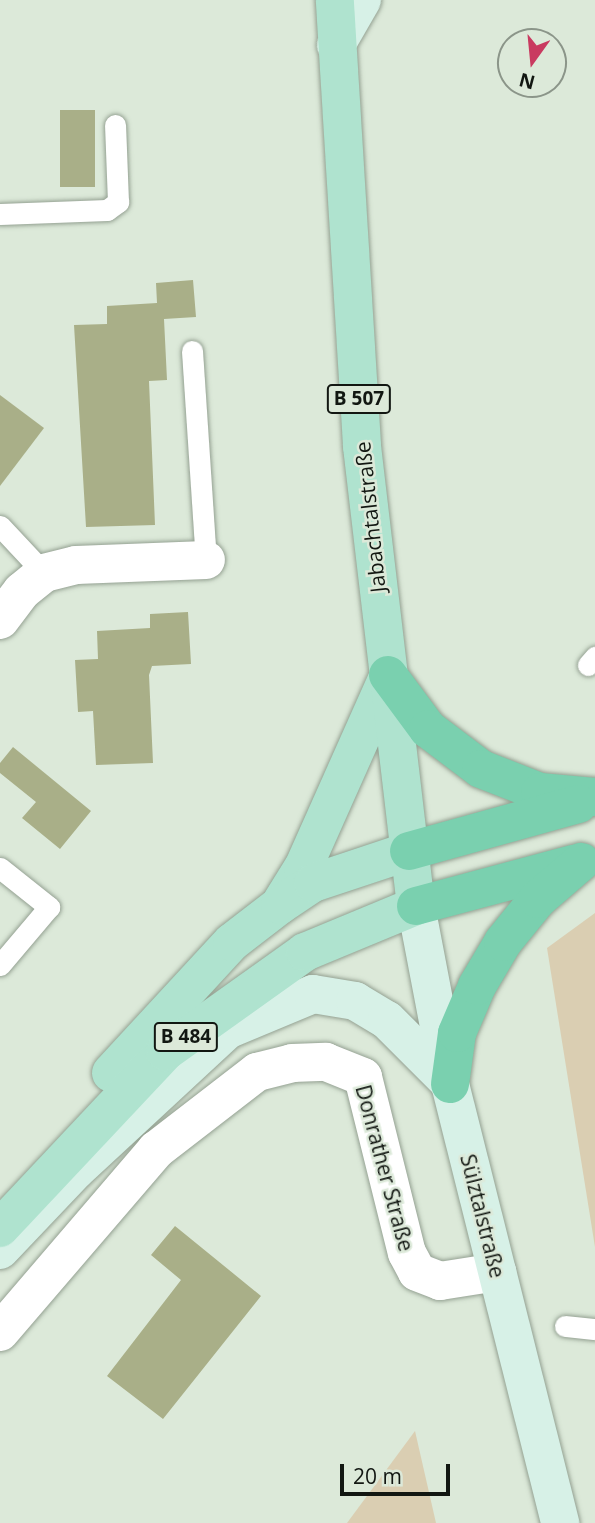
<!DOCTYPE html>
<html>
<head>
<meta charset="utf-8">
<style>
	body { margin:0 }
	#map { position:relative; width:595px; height:1523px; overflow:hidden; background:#dce9d9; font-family:"Open Sans",sans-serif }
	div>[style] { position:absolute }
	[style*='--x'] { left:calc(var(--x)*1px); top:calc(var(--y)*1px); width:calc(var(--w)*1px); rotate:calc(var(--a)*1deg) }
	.green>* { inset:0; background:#daceb2 }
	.building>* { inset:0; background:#a9af88; transform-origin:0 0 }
	.roads { filter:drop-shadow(0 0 2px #94a192) drop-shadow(0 0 2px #94a192) }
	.lane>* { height:21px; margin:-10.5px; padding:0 10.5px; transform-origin:10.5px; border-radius:10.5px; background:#fff }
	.street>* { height:38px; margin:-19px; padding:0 19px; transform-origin:19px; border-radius:19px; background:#fff }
	.secondary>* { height:38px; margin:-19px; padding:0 19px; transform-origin:19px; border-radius:19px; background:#d7f1e7 }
	.primary>* { height:38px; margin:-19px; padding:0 19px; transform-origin:19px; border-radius:19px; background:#afe3cf }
	.highway>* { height:38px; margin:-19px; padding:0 19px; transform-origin:19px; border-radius:19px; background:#7ad0af }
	span { translate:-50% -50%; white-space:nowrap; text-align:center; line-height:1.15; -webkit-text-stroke:5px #dce9d9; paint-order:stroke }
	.shield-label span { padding:2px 5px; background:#dce9d9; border:2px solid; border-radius:5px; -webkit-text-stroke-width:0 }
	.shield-label { font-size:19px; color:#121712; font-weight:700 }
	.street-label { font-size:21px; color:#121712 }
	.north { position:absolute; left:497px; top:28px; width:70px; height:70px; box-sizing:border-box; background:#dce9d9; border:2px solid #8b9589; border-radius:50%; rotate:195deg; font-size:19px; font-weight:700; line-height:28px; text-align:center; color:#121712 }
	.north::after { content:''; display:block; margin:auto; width:24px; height:32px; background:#c93a60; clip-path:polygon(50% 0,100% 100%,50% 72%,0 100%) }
	.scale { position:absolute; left:340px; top:1464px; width:110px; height:32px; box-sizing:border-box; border:4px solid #121712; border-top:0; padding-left:9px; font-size:21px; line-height:24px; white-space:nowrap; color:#121712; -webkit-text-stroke:5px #dce9d9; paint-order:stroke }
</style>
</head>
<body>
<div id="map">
	<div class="green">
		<i style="clip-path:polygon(595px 913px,595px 1247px,547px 948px)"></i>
		<i style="clip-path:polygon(415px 1431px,436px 1523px,347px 1523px)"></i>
	</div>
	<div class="building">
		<i style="left:60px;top:110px;width:35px;height:77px"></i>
		<i style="clip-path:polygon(193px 280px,196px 317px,164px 319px,167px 380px,149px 381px,155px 525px,86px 527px,74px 325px,107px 324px,107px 306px,157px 303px,156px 283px)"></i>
		<i style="clip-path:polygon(0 395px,44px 428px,0 486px)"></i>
		<i style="clip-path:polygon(188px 612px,191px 664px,152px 666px,149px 675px,153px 763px,96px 765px,93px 711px,78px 712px,75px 660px,98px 659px,97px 631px,150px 628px,150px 614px)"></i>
		<i style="clip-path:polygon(13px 747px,91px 811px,60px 849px,22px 818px,36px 802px,0 773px,0 763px)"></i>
		<i style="clip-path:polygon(175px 1226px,261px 1296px,163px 1419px,107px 1376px,181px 1280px,151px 1255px)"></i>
	</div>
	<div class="roads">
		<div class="lane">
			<i style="--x:0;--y:214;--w:107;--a:-2.1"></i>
			<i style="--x:107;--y:210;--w:14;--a:-36"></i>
			<i style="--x:118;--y:202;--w:77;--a:-92.2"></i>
			<i style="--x:192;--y:351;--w:209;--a:86.2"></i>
			<i style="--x:0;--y:526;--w:64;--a:46.9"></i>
			<i style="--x:588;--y:665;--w:11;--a:-49"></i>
			<i style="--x:0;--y:868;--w:63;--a:38.5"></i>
			<i style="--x:49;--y:907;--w:76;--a:130.2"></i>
			<i style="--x:565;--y:1326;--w:30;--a:6"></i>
		</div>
		<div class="street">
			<i style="--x:0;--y:620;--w:36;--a:-53"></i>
			<i style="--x:22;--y:591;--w:28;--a:-39"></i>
			<i style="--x:44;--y:573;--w:33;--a:-14"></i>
			<i style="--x:76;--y:565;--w:130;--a:-2.2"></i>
			<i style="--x:0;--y:1332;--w:240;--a:-49.4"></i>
			<i style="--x:156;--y:1150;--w:128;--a:-37.7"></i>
			<i style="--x:257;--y:1072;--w:36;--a:-14"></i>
			<i style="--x:292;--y:1063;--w:34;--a:-2"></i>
			<i style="--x:326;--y:1062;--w:40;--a:22"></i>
			<i style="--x:363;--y:1077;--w:181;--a:76"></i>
			<i style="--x:407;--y:1253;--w:21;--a:62"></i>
			<i style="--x:417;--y:1272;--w:25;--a:21"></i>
			<i style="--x:440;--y:1281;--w:58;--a:-9"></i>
		</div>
		<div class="secondary">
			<i style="--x:336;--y:45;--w:52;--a:-60"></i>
			<i style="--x:416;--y:906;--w:181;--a:79.2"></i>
			<i style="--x:450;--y:1084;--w:453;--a:75.9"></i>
			<i style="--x:0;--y:1250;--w:110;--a:-46.5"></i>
			<i style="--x:76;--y:1170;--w:206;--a:-42.8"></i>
			<i style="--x:227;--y:1030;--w:93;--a:-22.7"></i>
			<i style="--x:313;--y:994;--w:43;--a:9.5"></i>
			<i style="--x:355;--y:1001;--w:37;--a:31"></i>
			<i style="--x:387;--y:1020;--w:88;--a:45"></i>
		</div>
		<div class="primary">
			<i style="--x:282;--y:901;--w:39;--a:-58"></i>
			<i style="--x:303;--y:868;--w:209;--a:-66"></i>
			<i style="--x:111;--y:1073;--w:178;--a:-47.3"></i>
			<i style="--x:232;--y:942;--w:61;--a:-37.6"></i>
			<i style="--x:280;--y:905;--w:40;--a:-34"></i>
			<i style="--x:313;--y:883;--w:101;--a:-18.4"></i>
			<i style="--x:0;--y:1228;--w:241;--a:-46.8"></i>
			<i style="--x:165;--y:1052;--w:172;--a:-35.5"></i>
			<i style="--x:305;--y:952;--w:120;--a:-22.5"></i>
			<i style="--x:416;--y:906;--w:464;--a:-96.7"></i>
			<i style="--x:362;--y:445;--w:446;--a:-93.5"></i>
		</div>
		<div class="highway">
			<i style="--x:388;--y:675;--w:67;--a:53.5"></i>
			<i style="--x:428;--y:729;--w:66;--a:37"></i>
			<i style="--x:481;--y:769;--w:63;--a:21.3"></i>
			<i style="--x:540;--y:792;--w:55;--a:5.2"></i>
			<i style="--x:409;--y:851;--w:176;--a:-15.5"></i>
			<i style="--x:416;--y:906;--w:163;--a:-15"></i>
			<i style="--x:450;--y:1084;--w:51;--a:-82.2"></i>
			<i style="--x:457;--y:1033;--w:51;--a:-66.9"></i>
			<i style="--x:477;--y:986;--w:51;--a:-59.4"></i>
			<i style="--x:503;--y:942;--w:55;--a:-50.9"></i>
			<i style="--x:538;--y:899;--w:57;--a:-40.7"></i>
		</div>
	</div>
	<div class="shield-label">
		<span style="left:359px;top:399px">B 507</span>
		<span style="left:186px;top:1037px">B 484</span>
	</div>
	<div class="street-label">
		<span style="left:370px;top:517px;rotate:-96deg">Jabachtalstraße</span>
		<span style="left:385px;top:1168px;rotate:75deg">Donrather Straße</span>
		<span style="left:483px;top:1216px;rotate:76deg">Sülztalstraße</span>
	</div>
	<div class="north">N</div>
	<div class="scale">20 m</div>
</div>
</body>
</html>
